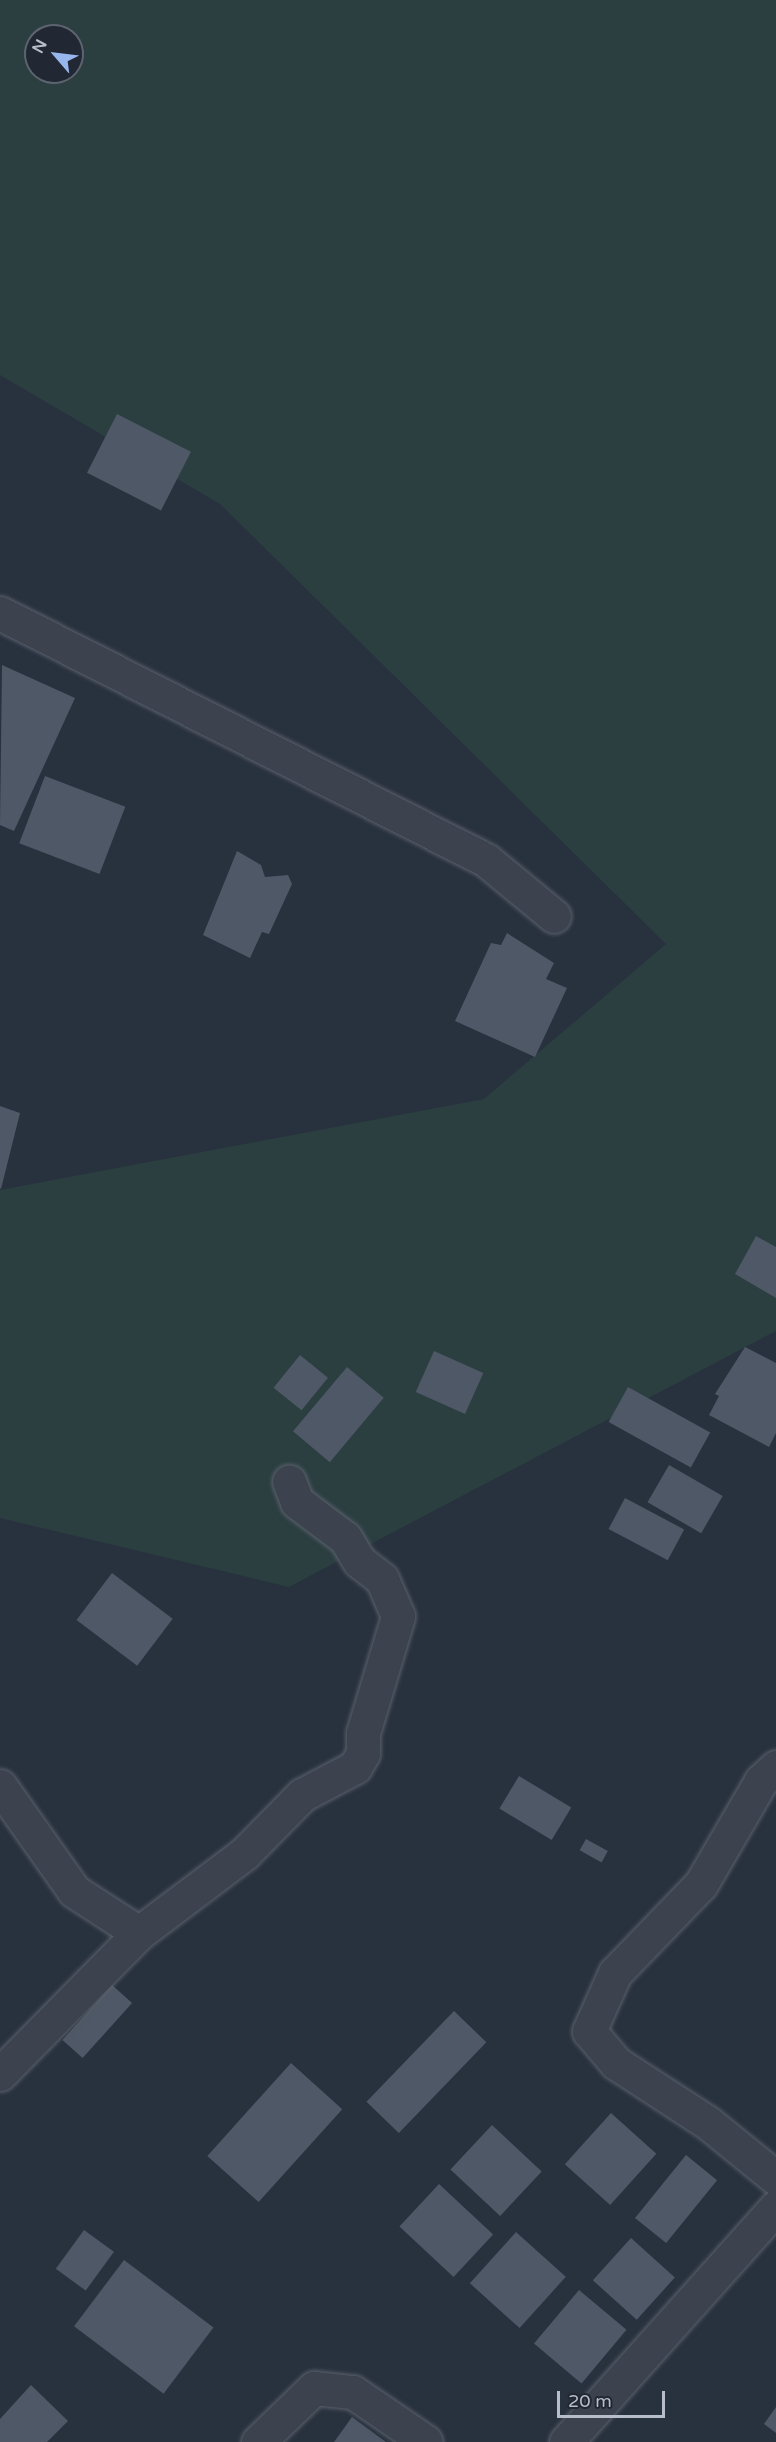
<!DOCTYPE html>
<html>
<head>
<meta charset="utf-8">
<style>
	body { margin:0 }
	#map { position:relative; width:776px; height:2442px; overflow:hidden; background:#28313e; font-family:"Varela Round",sans-serif }
	div>[style] { position:absolute }
	[style*='--x'] { left:calc(var(--x)*1px); top:calc(var(--y)*1px); width:calc(var(--w)*1px); rotate:calc(var(--a)*1deg) }
	.green>* { inset:0; background:#2b3e40 }
	.building>* { inset:0; background:#4f5866; transform-origin:0 0 }
	.roads { filter:drop-shadow(0 0 2px #5a616c) drop-shadow(0 0 2px #5a616c) }
	.minor>* { height:33px; margin:-16.5px; padding:0 16.5px; transform-origin:16.5px; border-radius:16.5px; background:#3c434e }
	span { translate:-50% -50%; white-space:nowrap; text-align:center; line-height:1.15; -webkit-text-stroke:6px #212833; paint-order:stroke }
	.north { position:absolute; left:24px; top:24px; width:60px; height:60px; box-sizing:border-box; background:#212833; border:2px solid #5d646f; border-radius:50%; rotate:298deg; font-size:16px; font-weight:700; line-height:24px; text-align:center; color:#b8bec9 }
	.north::after { content:''; display:block; margin:auto; width:21px; height:27px; background:#98b6ee; clip-path:polygon(50% 0,100% 100%,50% 72%,0 100%) }
	.scale { position:absolute; left:557px; top:2391px; width:108px; height:27px; box-sizing:border-box; border:3px solid #b8bec9; border-top:0; padding-left:8px; font-size:18px; line-height:21px; white-space:nowrap; color:#b8bec9; -webkit-text-stroke:4px #212833; paint-order:stroke }
</style>
</head>
<body>
<div id="map">
	<div class="green">
		<i style="clip-path:polygon(evenodd,0 0,776px 0,776px 1331px,289px 1587px,0 1518px,0 1190px,484px 1099px,666px 944px,220px 504px,0 375px,0 0,36px 36px,72px 36px,72px 72px,36px 72px,36px 36px)"></i>
	</div>
	<div class="building">
		<i style="left:117px;top:414px;width:83px;height:66px;rotate:27deg"></i>
		<i style="clip-path:polygon(2px 665px,75px 698px,14px 831px,0 825px)"></i>
		<i style="left:45px;top:776px;width:86px;height:72px;rotate:21deg"></i>
		<i style="clip-path:polygon(237px 851px,261px 865px,265px 877px,288px 875px,292px 884px,269px 934px,262px 932px,250px 958px,203px 935px)"></i>
		<i style="clip-path:polygon(507px 933px,554px 963px,546px 979px,567px 988px,535px 1057px,455px 1021px,491px 943px,501px 945px)"></i>
		<i style="clip-path:polygon(0 1106px,20px 1113px,1px 1189px,0 1188px)"></i>
		<i style="clip-path:polygon(756px 1236px,776px 1247px,776px 1298px,735px 1274px)"></i>
		<i style="clip-path:polygon(745px 1347px,776px 1363px,776px 1433px,769px 1447px,709px 1415px,719px 1396px,715px 1394px)"></i>
		<i style="left:434px;top:1351px;width:54px;height:45px;rotate:24deg"></i>
		<i style="left:300px;top:1355px;width:36px;height:42px;rotate:39deg"></i>
		<i style="left:347px;top:1367px;width:48px;height:84px;rotate:40deg"></i>
		<i style="left:628px;top:1387px;width:94px;height:40px;rotate:29deg"></i>
		<i style="left:669px;top:1465px;width:62px;height:43px;rotate:30deg"></i>
		<i style="left:625px;top:1498px;width:67px;height:35px;rotate:28deg"></i>
		<i style="left:112px;top:1573px;width:76px;height:59px;rotate:37deg"></i>
		<i style="left:519px;top:1776px;width:61px;height:38px;rotate:31deg"></i>
		<i style="left:586px;top:1839px;width:25px;height:13px;rotate:29deg"></i>
		<i style="left:112px;top:1985px;width:27px;height:74px;rotate:42deg"></i>
		<i style="left:454px;top:2011px;width:45px;height:126px;rotate:44deg"></i>
		<i style="left:291px;top:2063px;width:69px;height:125px;rotate:42deg"></i>
		<i style="left:611px;top:2113px;width:61px;height:69px;rotate:42deg"></i>
		<i style="left:492px;top:2125px;width:68px;height:61px;rotate:43deg"></i>
		<i style="left:686px;top:2155px;width:40px;height:81px;rotate:39deg"></i>
		<i style="left:439px;top:2184px;width:74px;height:58px;rotate:43deg"></i>
		<i style="left:84px;top:2230px;width:37px;height:48px;rotate:36deg"></i>
		<i style="left:516px;top:2232px;width:67px;height:69px;rotate:42deg"></i>
		<i style="left:631px;top:2238px;width:59px;height:57px;rotate:42deg"></i>
		<i style="left:124px;top:2260px;width:112px;height:83px;rotate:37deg"></i>
		<i style="left:579px;top:2290px;width:62px;height:70px;rotate:40deg"></i>
		<i style="clip-path:polygon(31px 2385px,68px 2421px,47px 2442px,0 2442px,0 2419px)"></i>
		<i style="clip-path:polygon(776px 2407px,776px 2433px,764px 2424px)"></i>
		<i style="clip-path:polygon(352px 2417px,386px 2442px,334px 2442px)"></i>
	</div>
	<div class="roads">
		<div class="minor">
			<i style="--x:0;--y:613;--w:545;--a:26.94"></i>
			<i style="--x:486;--y:860;--w:88;--a:39.5"></i>
			<i style="--x:776;--y:1767;--w:21;--a:137"></i>
			<i style="--x:761;--y:1781;--w:119;--a:120.2"></i>
			<i style="--x:701;--y:1884;--w:124;--a:134"></i>
			<i style="--x:615;--y:1973;--w:64;--a:114.1"></i>
			<i style="--x:589;--y:2031;--w:42;--a:49.8"></i>
			<i style="--x:616;--y:2063;--w:108;--a:33"></i>
			<i style="--x:707;--y:2122;--w:89;--a:39.1"></i>
			<i style="--x:0;--y:1786;--w:128;--a:54.8"></i>
			<i style="--x:74;--y:1891;--w:77;--a:32.9"></i>
			<i style="--x:0;--y:2074;--w:198;--a:-45.4"></i>
			<i style="--x:139;--y:1933;--w:131;--a:-37"></i>
			<i style="--x:244;--y:1854;--w:83;--a:-45.5"></i>
			<i style="--x:302;--y:1795;--w:60;--a:-27.8"></i>
			<i style="--x:355;--y:1767;--w:16;--a:-60"></i>
			<i style="--x:363;--y:1753;--w:20;--a:-90"></i>
			<i style="--x:363;--y:1733;--w:122;--a:-73.3"></i>
			<i style="--x:398;--y:1616;--w:40;--a:-113.4"></i>
			<i style="--x:382;--y:1579;--w:29;--a:-142"></i>
			<i style="--x:359;--y:1561;--w:27;--a:-121"></i>
			<i style="--x:345;--y:1538;--w:60;--a:-143.1"></i>
			<i style="--x:297;--y:1502;--w:22;--a:-111"></i>
			<i style="--x:258;--y:2442;--w:78;--a:-44"></i>
			<i style="--x:314;--y:2388;--w:39;--a:6"></i>
			<i style="--x:353;--y:2392;--w:88;--a:34.4"></i>
			<i style="--x:566;--y:2442;--w:315;--a:-48.2"></i>
		</div>
	</div>
	<div class="north">N</div>
	<div class="scale">20 m</div>
</div>
</body>
</html>
